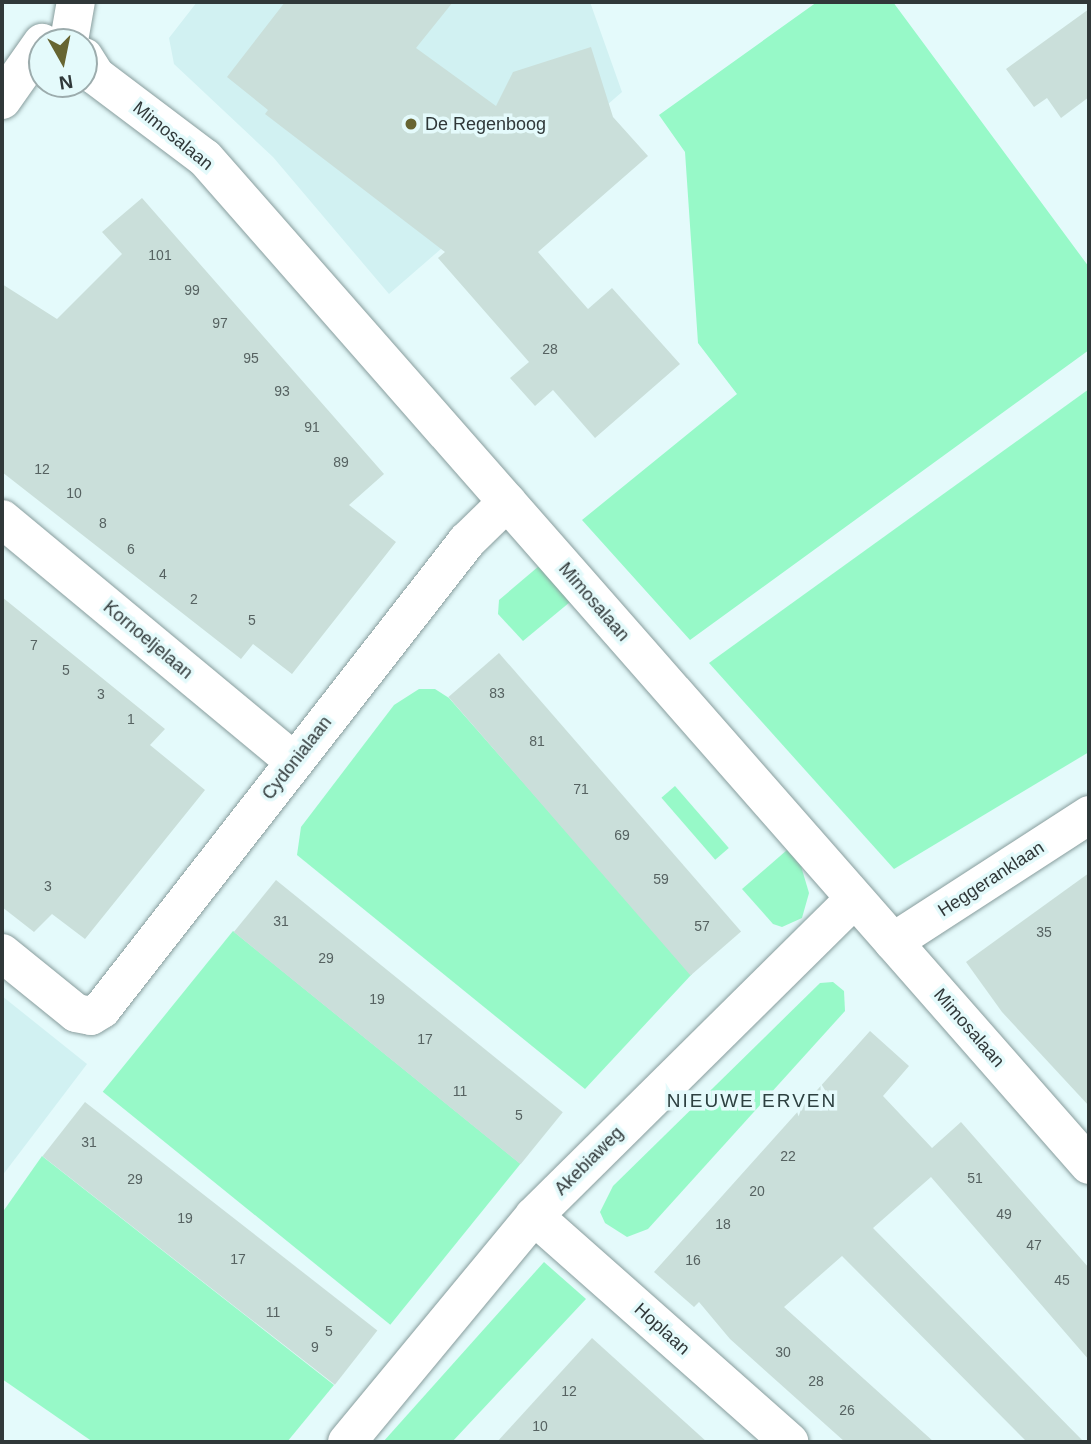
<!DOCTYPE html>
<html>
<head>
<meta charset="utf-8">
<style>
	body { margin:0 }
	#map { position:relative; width:1091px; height:1444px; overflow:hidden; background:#e4fafb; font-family:Helvetica,sans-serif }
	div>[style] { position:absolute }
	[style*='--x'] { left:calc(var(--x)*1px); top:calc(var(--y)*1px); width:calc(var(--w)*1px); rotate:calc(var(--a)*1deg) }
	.built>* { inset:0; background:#d1f1f2 }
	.green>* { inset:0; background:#97f9c8; transform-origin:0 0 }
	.building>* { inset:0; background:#cadfda; transform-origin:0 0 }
	.roads { filter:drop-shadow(0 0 2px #889d9d) drop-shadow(0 0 2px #889d9d) }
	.street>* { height:38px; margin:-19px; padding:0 19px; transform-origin:19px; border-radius:19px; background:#fff }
	.dots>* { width:19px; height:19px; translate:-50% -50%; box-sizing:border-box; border:4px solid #e4fafb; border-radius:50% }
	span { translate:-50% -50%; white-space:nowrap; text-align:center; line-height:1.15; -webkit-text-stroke:7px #e4fafb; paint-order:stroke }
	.number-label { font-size:14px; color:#566261 }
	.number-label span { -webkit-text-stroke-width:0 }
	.poi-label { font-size:18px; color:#303839 }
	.left { translate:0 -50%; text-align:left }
	.street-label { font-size:18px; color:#303839 }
	.neighbourhood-label { font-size:19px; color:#2d4040; letter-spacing:2px }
	.frame { position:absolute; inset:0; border:4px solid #303839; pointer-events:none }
	.north { position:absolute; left:28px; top:28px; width:70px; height:70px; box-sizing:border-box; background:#e4fafb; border:2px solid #9cacad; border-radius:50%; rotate:171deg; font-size:19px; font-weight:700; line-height:28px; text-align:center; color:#303839 }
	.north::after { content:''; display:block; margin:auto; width:24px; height:32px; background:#676532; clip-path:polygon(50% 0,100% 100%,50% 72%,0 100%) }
</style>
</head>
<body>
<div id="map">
	<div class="built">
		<i style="clip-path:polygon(197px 2px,590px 2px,622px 92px,389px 294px,273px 157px,174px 64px,169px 38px)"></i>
		<i style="clip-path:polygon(2px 996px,87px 1064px,2px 1176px)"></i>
	</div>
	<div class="green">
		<i style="clip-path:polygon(817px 2px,893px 2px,1089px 267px,1089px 350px,690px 640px,582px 520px,737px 394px,698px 343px,685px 152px,659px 115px)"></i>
		<i style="clip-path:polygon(1089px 389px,1089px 752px,894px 869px,709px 663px)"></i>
		<i style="clip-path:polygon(539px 566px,570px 602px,523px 641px,498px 614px,499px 600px)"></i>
		<i style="clip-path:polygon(419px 689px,435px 689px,449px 698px,692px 974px,585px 1089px,297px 855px,301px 827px,394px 705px)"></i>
		<i style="left:675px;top:786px;width:82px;height:18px;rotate:49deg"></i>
		<i style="clip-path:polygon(787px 850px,801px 866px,809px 893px,802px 918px,782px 927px,773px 924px,742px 889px)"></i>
		<i style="left:233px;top:931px;width:370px;height:207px;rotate:39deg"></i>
		<i style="clip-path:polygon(833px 982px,844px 991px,845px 1011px,648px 1229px,627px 1237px,605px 1223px,600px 1212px,613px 1186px,820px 983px)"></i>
		<i style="clip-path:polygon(42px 1156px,334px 1385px,287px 1442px,93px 1442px,2px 1379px,2px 1213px)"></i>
		<i style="clip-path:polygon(544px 1262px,586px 1299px,452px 1442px,383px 1442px)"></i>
	</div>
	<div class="building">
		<i style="clip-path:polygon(285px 2px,453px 2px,416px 48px,496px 106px,513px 72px,591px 47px,613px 117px,648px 156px,538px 252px,588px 309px,612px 288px,680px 364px,595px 438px,553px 390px,535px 406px,510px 378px,529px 362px,438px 258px,445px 252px,265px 114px,268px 110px,227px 77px)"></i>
		<i style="clip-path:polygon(1089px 9px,1089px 97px,1061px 118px,1047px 98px,1034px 107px,1006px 69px)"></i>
		<i style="clip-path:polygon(142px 198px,384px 474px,349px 505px,396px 542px,292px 674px,253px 644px,241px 659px,2px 472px,2px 284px,57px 319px,122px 254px,102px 232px)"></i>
		<i style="clip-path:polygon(2px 597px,165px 729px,150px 745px,205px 790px,85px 939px,52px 914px,34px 932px,2px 907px)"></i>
		<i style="left:499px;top:653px;width:369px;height:67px;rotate:49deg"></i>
		<i style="clip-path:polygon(1089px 873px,1089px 1106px,1002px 1012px,966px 962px)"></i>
		<i style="left:276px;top:880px;width:369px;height:67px;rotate:39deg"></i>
		<i style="clip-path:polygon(870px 1031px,909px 1066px,883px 1096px,932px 1148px,961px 1122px,1089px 1268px,1089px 1360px,931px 1177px,873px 1228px,1084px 1442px,1027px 1442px,842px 1256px,784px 1307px,934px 1442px,845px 1442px,730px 1339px,699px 1302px,694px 1307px,654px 1272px)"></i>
		<i style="left:85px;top:1102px;width:371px;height:69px;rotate:38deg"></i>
		<i style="clip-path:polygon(592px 1338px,707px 1442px,497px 1442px)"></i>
	</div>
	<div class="roads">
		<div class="street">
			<i style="--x:70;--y:35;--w:34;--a:-80"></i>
			<i style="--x:84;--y:57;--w:22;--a:58"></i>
			<i style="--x:96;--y:76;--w:136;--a:37"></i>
			<i style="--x:205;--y:158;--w:1340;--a:48.72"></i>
			<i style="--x:2;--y:100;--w:70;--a:-54.9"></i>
			<i style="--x:2;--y:519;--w:379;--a:39.7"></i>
			<i style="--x:893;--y:942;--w:234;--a:-32.9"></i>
			<i style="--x:2;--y:953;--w:95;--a:39"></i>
			<i style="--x:76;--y:1013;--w:15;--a:11"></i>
			<i style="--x:91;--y:1016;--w:13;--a:-32"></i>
			<i style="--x:102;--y:1009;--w:594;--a:-52.05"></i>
			<i style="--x:467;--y:541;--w:56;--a:-44.3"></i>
			<i style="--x:534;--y:1216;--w:341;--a:41.5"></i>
			<i style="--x:347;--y:1442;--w:293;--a:-50.4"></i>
			<i style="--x:534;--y:1216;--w:449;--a:-44.7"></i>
		</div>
	</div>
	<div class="dots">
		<i style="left:411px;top:124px;background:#676532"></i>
	</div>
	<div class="number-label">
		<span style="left:160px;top:255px">101</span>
		<span style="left:192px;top:290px">99</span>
		<span style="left:220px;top:323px">97</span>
		<span style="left:550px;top:349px">28</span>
		<span style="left:251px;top:358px">95</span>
		<span style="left:282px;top:391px">93</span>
		<span style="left:312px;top:427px">91</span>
		<span style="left:341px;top:462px">89</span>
		<span style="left:42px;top:469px">12</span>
		<span style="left:74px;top:493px">10</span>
		<span style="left:103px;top:523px">8</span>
		<span style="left:131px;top:549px">6</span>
		<span style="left:163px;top:574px">4</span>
		<span style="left:194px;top:599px">2</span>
		<span style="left:252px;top:620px">5</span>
		<span style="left:34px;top:645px">7</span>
		<span style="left:66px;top:670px">5</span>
		<span style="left:497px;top:693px">83</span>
		<span style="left:101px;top:694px">3</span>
		<span style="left:131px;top:719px">1</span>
		<span style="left:537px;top:741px">81</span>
		<span style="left:581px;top:789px">71</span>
		<span style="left:622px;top:835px">69</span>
		<span style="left:661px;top:879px">59</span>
		<span style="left:48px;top:886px">3</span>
		<span style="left:281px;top:921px">31</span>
		<span style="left:702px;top:926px">57</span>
		<span style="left:1044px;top:932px">35</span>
		<span style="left:326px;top:958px">29</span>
		<span style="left:377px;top:999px">19</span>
		<span style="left:425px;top:1039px">17</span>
		<span style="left:460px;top:1091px">11</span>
		<span style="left:519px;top:1115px">5</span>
		<span style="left:89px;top:1142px">31</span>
		<span style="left:788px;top:1156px">22</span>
		<span style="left:975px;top:1178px">51</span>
		<span style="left:135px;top:1179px">29</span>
		<span style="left:757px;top:1191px">20</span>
		<span style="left:1004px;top:1214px">49</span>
		<span style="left:185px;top:1218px">19</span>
		<span style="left:723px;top:1224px">18</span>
		<span style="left:1034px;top:1245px">47</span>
		<span style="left:238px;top:1259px">17</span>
		<span style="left:693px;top:1260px">16</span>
		<span style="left:1062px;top:1280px">45</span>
		<span style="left:273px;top:1312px">11</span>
		<span style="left:329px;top:1331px">5</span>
		<span style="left:315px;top:1347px">9</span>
		<span style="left:783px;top:1352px">30</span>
		<span style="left:816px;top:1381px">28</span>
		<span style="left:569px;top:1391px">12</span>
		<span style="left:847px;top:1410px">26</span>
		<span style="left:540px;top:1426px">10</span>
	</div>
	<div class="poi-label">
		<span class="left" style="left:425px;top:124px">De Regenboog</span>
	</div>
	<div class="street-label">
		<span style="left:173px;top:136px;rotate:39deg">Mimosalaan</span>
		<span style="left:594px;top:602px;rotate:49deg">Mimosalaan</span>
		<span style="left:148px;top:640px;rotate:40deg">Kornoeljelaan</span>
		<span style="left:297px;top:758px;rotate:-52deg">Cydonialaan</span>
		<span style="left:991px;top:879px;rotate:-33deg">Heggeranklaan</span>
		<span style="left:969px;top:1028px;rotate:49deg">Mimosalaan</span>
		<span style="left:589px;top:1161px;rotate:-45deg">Akebiaweg</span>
		<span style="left:662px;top:1329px;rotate:42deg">Hoplaan</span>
	</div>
	<div class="neighbourhood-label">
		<span style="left:752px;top:1101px">NIEUWE ERVEN</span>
	</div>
	<div class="frame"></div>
	<div class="north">N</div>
</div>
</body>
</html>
